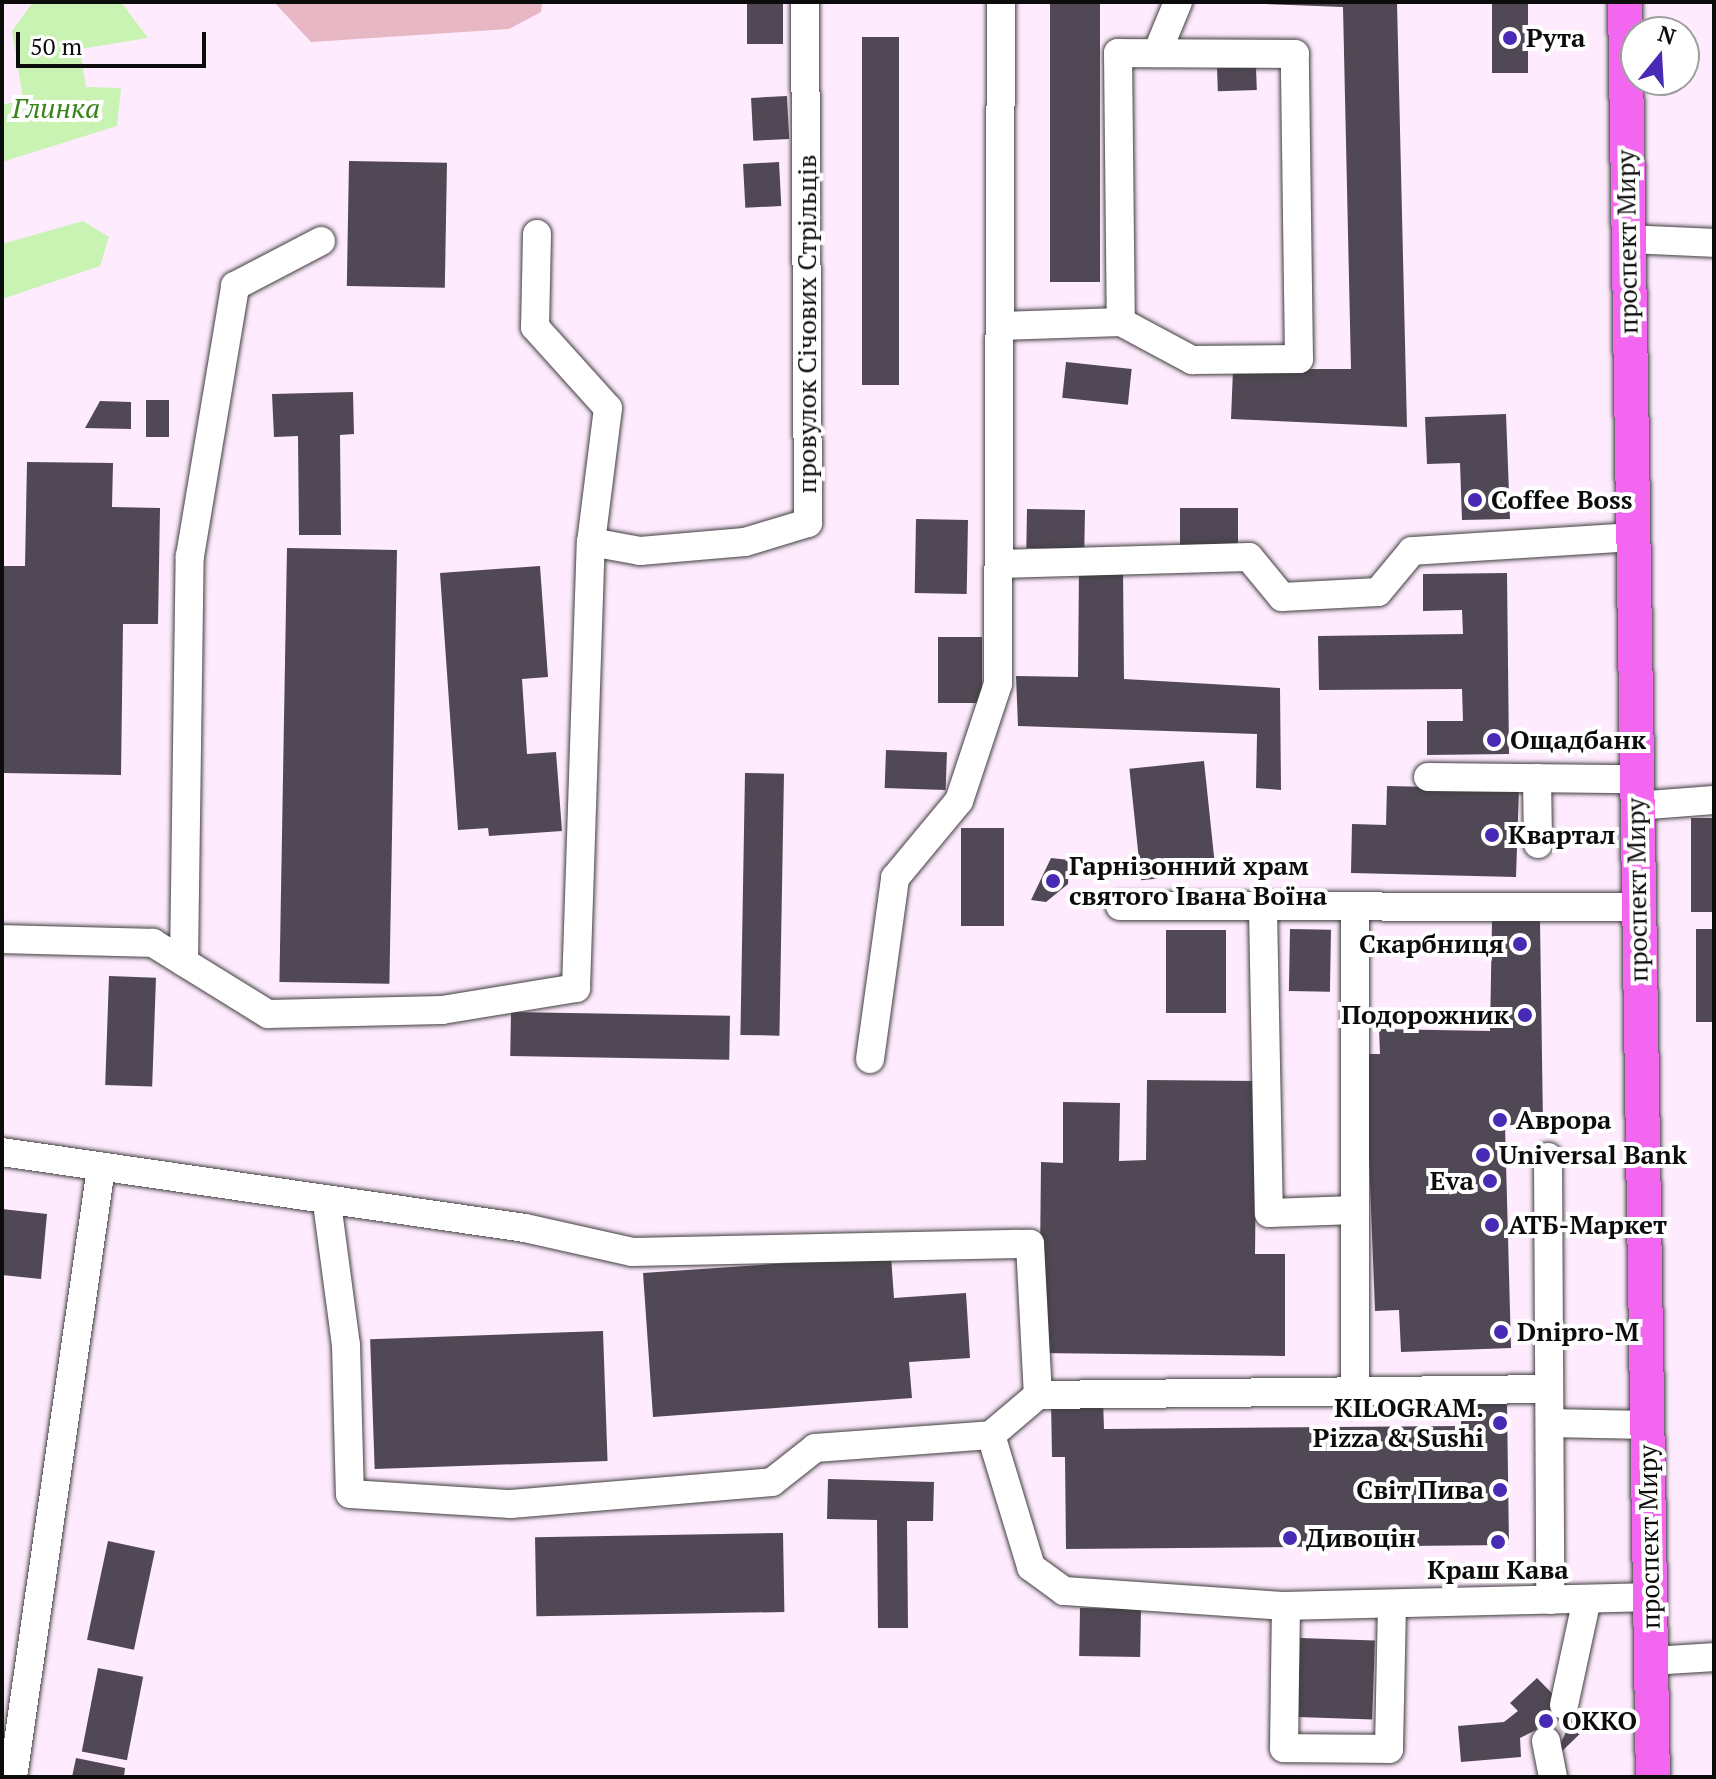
<!DOCTYPE html>
<html>
<head>
<meta charset="utf-8">
<style>
	body { margin:0 }
	#map { position:relative; width:1716px; height:1779px; overflow:hidden; background:#feebfd; font-family:"PT Serif",serif }
	div>[style] { position:absolute }
	[style*='--x'] { left:calc(var(--x)*1px); top:calc(var(--y)*1px); width:calc(var(--w)*1px); rotate:calc(var(--a)*1deg) }
	.green>* { inset:0; background:#e7b7c3 }
	.water>* { inset:0; background:#c9f3b2 }
	.building>* { inset:0; background:#504854; transform-origin:0 0 }
	.minor-tunnel>* { height:28px; margin-top:-14px; transform-origin:0; background:repeating-linear-gradient(90deg,#dacad9 0 28px,transparent 0 42px) }
	.roads { filter:drop-shadow(0 0 2px #3f3f3f) drop-shadow(0 0 2px #3f3f3f) }
	.minor>* { height:28px; margin:-14px; padding:0 14px; transform-origin:14px; border-radius:14px; background:#fff }
	.major>* { height:34px; margin:-17px; padding:0 17px; transform-origin:17px; border-radius:17px; background:#f366f0 }
	.dots>* { width:22px; height:22px; translate:-50% -50%; box-sizing:border-box; border:4px solid #fff; border-radius:50% }
	span { translate:-50% -50%; white-space:nowrap; text-align:center; line-height:1.15; -webkit-text-stroke:8px #fff; paint-order:stroke }
	.poi-label { font-size:26px; color:#0c0c0c; font-weight:700 }
	.left { translate:0 -50%; text-align:left }
	.right { translate:-100% -50%; text-align:right }
	.street-label { font-size:26px; color:#0c0c0c }
	.water-label { font-size:28px; color:#39841a; font-style:italic }
	.frame { position:absolute; inset:0; border:4px solid #0c0c0c; pointer-events:none }
	.north { position:absolute; left:1620px; top:16px; width:80px; height:80px; box-sizing:border-box; background:#fff; border:2px solid #9e9e9e; border-radius:50%; rotate:18deg; font-size:22px; font-weight:700; line-height:32px; text-align:center; color:#0c0c0c }
	.north::after { content:''; display:block; margin:auto; width:28px; height:36px; background:#482ab5; clip-path:polygon(50% 0,100% 100%,50% 72%,0 100%) }
	.scale { position:absolute; left:16px; top:32px; width:190px; height:36px; box-sizing:border-box; border:4px solid #0c0c0c; border-top:0; padding-left:10px; font-size:24px; line-height:28px; white-space:nowrap; color:#0c0c0c; -webkit-text-stroke:6px #fff; paint-order:stroke }
</style>
</head>
<body>
<div id="map">
	<div class="green">
		<i style="clip-path:polygon(274px 2px,542px 2px,541px 12px,509px 29px,311px 42px)"></i>
	</div>
	<div class="water">
		<i style="clip-path:polygon(33px 2px,121px 2px,148px 38px,80px 49px,86px 87px,121px 88px,117px 126px,2px 162px,2px 105px,23px 99px,12px 31px)"></i>
		<i style="clip-path:polygon(83px 221px,109px 237px,100px 266px,2px 299px,2px 244px)"></i>
	</div>
	<div class="building">
		<i style="left:747px;top:2px;width:36px;height:42px"></i>
		<i style="left:1050px;top:2px;width:50px;height:280px"></i>
		<i style="clip-path:polygon(1212px 2px,1397px 2px,1407px 427px,1231px 419px,1233px 369px,1351px 369px,1343px 7px)"></i>
		<i style="left:1492px;top:2px;width:36px;height:71px"></i>
		<i style="left:862px;top:37px;width:37px;height:348px"></i>
		<i style="left:1256px;top:67px;width:23px;height:39px;rotate:88deg"></i>
		<i style="left:787px;top:96px;width:43px;height:36px;rotate:87deg"></i>
		<i style="left:349px;top:161px;width:98px;height:125px;rotate:1deg"></i>
		<i style="left:779px;top:162px;width:44px;height:36px;rotate:87deg"></i>
		<i style="left:1066px;top:362px;width:66px;height:36px;rotate:6deg"></i>
		<i style="clip-path:polygon(353px 392px,354px 434px,340px 435px,341px 535px,299px 535px,298px 436px,274px 437px,272px 394px)"></i>
		<i style="left:146px;top:400px;width:23px;height:37px"></i>
		<i style="clip-path:polygon(100px 401px,131px 402px,131px 429px,85px 428px)"></i>
		<i style="clip-path:polygon(1506px 414px,1510px 519px,1462px 520px,1460px 463px,1427px 464px,1425px 417px)"></i>
		<i style="clip-path:polygon(27px 462px,113px 463px,112px 507px,160px 508px,158px 624px,123px 624px,121px 775px,2px 773px,2px 566px,25px 566px)"></i>
		<i style="left:1180px;top:508px;width:58px;height:38px"></i>
		<i style="left:1027px;top:509px;width:58px;height:39px;rotate:1deg"></i>
		<i style="left:916px;top:519px;width:52px;height:74px;rotate:1deg"></i>
		<i style="left:287px;top:548px;width:110px;height:434px;rotate:1deg"></i>
		<i style="clip-path:polygon(540px 566px,548px 677px,522px 679px,527px 754px,556px 752px,562px 831px,489px 836px,488px 828px,458px 830px,440px 573px)"></i>
		<i style="clip-path:polygon(1079px 568px,1123px 569px,1124px 679px,1280px 688px,1281px 790px,1256px 788px,1257px 734px,1018px 726px,1016px 676px,1078px 677px)"></i>
		<i style="clip-path:polygon(1507px 573px,1509px 754px,1427px 755px,1427px 721px,1463px 721px,1462px 689px,1319px 690px,1318px 636px,1463px 634px,1462px 610px,1423px 611px,1423px 574px)"></i>
		<i style="left:938px;top:637px;width:44px;height:66px"></i>
		<i style="left:886px;top:750px;width:61px;height:38px;rotate:2deg"></i>
		<i style="left:1204px;top:761px;width:112px;height:75px;rotate:84deg"></i>
		<i style="left:745px;top:773px;width:39px;height:262px;rotate:1deg"></i>
		<i style="clip-path:polygon(1387px 786px,1519px 789px,1516px 877px,1351px 873px,1352px 824px,1386px 825px)"></i>
		<i style="left:1691px;top:818px;width:23px;height:94px"></i>
		<i style="left:961px;top:828px;width:43px;height:98px"></i>
		<i style="clip-path:polygon(1051px 858px,1069px 860px,1068px 884px,1046px 902px,1031px 900px)"></i>
		<i style="clip-path:polygon(1540px 920px,1543px 1125px,1505px 1125px,1511px 1348px,1401px 1352px,1399px 1310px,1375px 1311px,1365px 1054px,1380px 1054px,1379px 1029px,1490px 1031px,1492px 921px)"></i>
		<i style="left:1290px;top:929px;width:41px;height:62px;rotate:1deg"></i>
		<i style="left:1696px;top:929px;width:18px;height:93px"></i>
		<i style="left:1166px;top:930px;width:60px;height:83px"></i>
		<i style="left:109px;top:976px;width:47px;height:109px;rotate:2deg"></i>
		<i style="left:511px;top:1012px;width:219px;height:44px;rotate:1deg"></i>
		<i style="clip-path:polygon(1147px 1080px,1257px 1081px,1255px 1254px,1285px 1254px,1285px 1356px,1039px 1353px,1041px 1162px,1063px 1163px,1063px 1102px,1120px 1103px,1119px 1161px,1146px 1160px)"></i>
		<i style="clip-path:polygon(2px 1209px,47px 1214px,41px 1279px,2px 1275px)"></i>
		<i style="clip-path:polygon(891px 1256px,894px 1298px,966px 1293px,970px 1358px,909px 1362px,912px 1398px,653px 1417px,643px 1273px)"></i>
		<i style="left:603px;top:1331px;width:130px;height:233px;rotate:88deg"></i>
		<i style="clip-path:polygon(1103px 1399px,1104px 1429px,1461px 1426px,1461px 1404px,1507px 1404px,1509px 1545px,1066px 1549px,1065px 1457px,1052px 1457px,1051px 1400px)"></i>
		<i style="clip-path:polygon(828px 1479px,934px 1482px,933px 1521px,907px 1521px,908px 1628px,878px 1628px,877px 1520px,827px 1519px)"></i>
		<i style="left:783px;top:1533px;width:79px;height:248px;rotate:89deg"></i>
		<i style="left:108px;top:1541px;width:48px;height:101px;rotate:12deg"></i>
		<i style="left:1080px;top:1608px;width:61px;height:48px;rotate:1deg"></i>
		<i style="left:1300px;top:1638px;width:75px;height:79px;rotate:2deg"></i>
		<i style="left:98px;top:1668px;width:46px;height:85px;rotate:11deg"></i>
		<i style="clip-path:polygon(1537px 1678px,1586px 1728px,1559px 1754px,1536px 1730px,1520px 1738px,1521px 1757px,1461px 1762px,1458px 1726px,1504px 1722px,1518px 1711px,1510px 1703px)"></i>
		<i style="clip-path:polygon(76px 1758px,125px 1768px,124px 1777px,72px 1777px)"></i>
	</div>
	<div class="minor-tunnel">
		<i style="--x:1546;--y:1741;--w:40;--a:-63.4"></i>
	</div>
	<div class="roads">
		<div class="minor">
			<i style="--x:1157;--y:53;--w:55;--a:-67.6"></i>
			<i style="--x:537;--y:234;--w:93;--a:91.2"></i>
			<i style="--x:535;--y:327;--w:109;--a:48"></i>
			<i style="--x:608;--y:408;--w:135;--a:97.2"></i>
			<i style="--x:1627;--y:239;--w:87;--a:2.6"></i>
			<i style="--x:1000;--y:326;--w:121;--a:-1.9"></i>
			<i style="--x:1121;--y:322;--w:81;--a:28.2"></i>
			<i style="--x:1192;--y:360;--w:107;--a:-0.5"></i>
			<i style="--x:1299;--y:359;--w:305;--a:-90.8"></i>
			<i style="--x:1295;--y:54;--w:177;--a:-179.7"></i>
			<i style="--x:1118;--y:53;--w:269;--a:89.4"></i>
			<i style="--x:999;--y:564;--w:250;--a:-1.6"></i>
			<i style="--x:1249;--y:557;--w:52;--a:50.5"></i>
			<i style="--x:1282;--y:597;--w:96;--a:-3"></i>
			<i style="--x:1378;--y:592;--w:53;--a:-50.3"></i>
			<i style="--x:1412;--y:551;--w:220;--a:-3.6"></i>
			<i style="--x:1428;--y:777;--w:207;--a:0.6"></i>
			<i style="--x:1537;--y:778;--w:66;--a:89.1"></i>
			<i style="--x:1636;--y:806;--w:78;--a:-4.4"></i>
			<i style="--x:1120;--y:906;--w:518;--a:0.11"></i>
			<i style="--x:1355;--y:908;--w:485;--a:90"></i>
			<i style="--x:1263;--y:909;--w:304;--a:88.9"></i>
			<i style="--x:1269;--y:1213;--w:86;--a:-2"></i>
			<i style="--x:2;--y:939;--w:151;--a:1.5"></i>
			<i style="--x:153;--y:943;--w:135;--a:31.7"></i>
			<i style="--x:268;--y:1014;--w:174;--a:-1.3"></i>
			<i style="--x:442;--y:1010;--w:136;--a:-9.3"></i>
			<i style="--x:576;--y:988;--w:446;--a:-88.1"></i>
			<i style="--x:591;--y:542;--w:50;--a:10.4"></i>
			<i style="--x:640;--y:551;--w:105;--a:-4.9"></i>
			<i style="--x:745;--y:542;--w:66;--a:-16.8"></i>
			<i style="--x:808;--y:523;--w:521;--a:-90.33"></i>
			<i style="--x:184;--y:962;--w:406;--a:-89.2"></i>
			<i style="--x:190;--y:556;--w:274;--a:-80.5"></i>
			<i style="--x:235;--y:286;--w:97;--a:-27.6"></i>
			<i style="--x:870;--y:1059;--w:183;--a:-82.1"></i>
			<i style="--x:895;--y:878;--w:100;--a:-50.3"></i>
			<i style="--x:959;--y:801;--w:123;--a:-71.6"></i>
			<i style="--x:998;--y:684;--w:682;--a:-89.75"></i>
			<i style="--x:2;--y:1152;--w:528;--a:8.27"></i>
			<i style="--x:525;--y:1228;--w:110;--a:12.6"></i>
			<i style="--x:632;--y:1252;--w:398;--a:-1.2"></i>
			<i style="--x:1030;--y:1244;--w:151;--a:87"></i>
			<i style="--x:1038;--y:1395;--w:511;--a:-0.67"></i>
			<i style="--x:1548;--y:1157;--w:443;--a:89.7"></i>
			<i style="--x:327;--y:1203;--w:143;--a:82.4"></i>
			<i style="--x:346;--y:1345;--w:149;--a:88.5"></i>
			<i style="--x:350;--y:1494;--w:161;--a:3.6"></i>
			<i style="--x:511;--y:1504;--w:262;--a:-4.8"></i>
			<i style="--x:772;--y:1482;--w:55;--a:-38.3"></i>
			<i style="--x:815;--y:1448;--w:176;--a:-4.2"></i>
			<i style="--x:991;--y:1435;--w:62;--a:-40.4"></i>
			<i style="--x:1550;--y:1423;--w:96;--a:1.2"></i>
			<i style="--x:991;--y:1435;--w:138;--a:73.1"></i>
			<i style="--x:1031;--y:1567;--w:41;--a:36"></i>
			<i style="--x:1064;--y:1591;--w:223;--a:3.9"></i>
			<i style="--x:1392;--y:1604;--w:145;--a:91.2"></i>
			<i style="--x:1389;--y:1749;--w:105;--a:-179.5"></i>
			<i style="--x:1284;--y:1748;--w:142;--a:-89.2"></i>
			<i style="--x:1286;--y:1606;--w:365;--a:-1.4"></i>
			<i style="--x:1651;--y:1661;--w:63;--a:-3.6"></i>
			<i style="--x:1564;--y:1705;--w:108;--a:-77.8"></i>
			<i style="--x:1546;--y:1741;--w:37;--a:79"></i>
			<i style="--x:13;--y:1777;--w:615;--a:-81.78"></i>
		</div>
		<div class="major">
			<i style="--x:1625;--y:2;--w:1775;--a:89.1"></i>
		</div>
	</div>
	<div class="dots">
		<i style="left:1510px;top:38px;background:#482ab5"></i>
		<i style="left:1475px;top:500px;background:#482ab5"></i>
		<i style="left:1494px;top:740px;background:#482ab5"></i>
		<i style="left:1492px;top:835px;background:#482ab5"></i>
		<i style="left:1053px;top:881px;background:#482ab5"></i>
		<i style="left:1520px;top:944px;background:#482ab5"></i>
		<i style="left:1525px;top:1015px;background:#482ab5"></i>
		<i style="left:1500px;top:1120px;background:#482ab5"></i>
		<i style="left:1483px;top:1155px;background:#482ab5"></i>
		<i style="left:1490px;top:1181px;background:#482ab5"></i>
		<i style="left:1492px;top:1225px;background:#482ab5"></i>
		<i style="left:1501px;top:1332px;background:#482ab5"></i>
		<i style="left:1500px;top:1423px;background:#482ab5"></i>
		<i style="left:1500px;top:1490px;background:#482ab5"></i>
		<i style="left:1290px;top:1538px;background:#482ab5"></i>
		<i style="left:1498px;top:1542px;background:#482ab5"></i>
		<i style="left:1546px;top:1721px;background:#482ab5"></i>
	</div>
	<div class="poi-label">
		<span class="left" style="left:1526px;top:38px">Рута</span>
		<span class="left" style="left:1491px;top:500px">Coffee Boss</span>
		<span class="left" style="left:1510px;top:740px">Ощадбанк</span>
		<span class="left" style="left:1508px;top:835px">Квартал</span>
		<span class="left" style="left:1069px;top:881px">Гарнізонний храм<br>святого Івана Воїна</span>
		<span class="right" style="left:1504px;top:944px">Скарбниця</span>
		<span class="right" style="left:1509px;top:1015px">Подорожник</span>
		<span class="left" style="left:1516px;top:1120px">Аврора</span>
		<span class="left" style="left:1499px;top:1155px">Universal Bank</span>
		<span class="right" style="left:1474px;top:1181px">Eva</span>
		<span class="left" style="left:1508px;top:1225px">АТБ-Маркет</span>
		<span class="left" style="left:1517px;top:1332px">Dnipro-M</span>
		<span class="right" style="left:1484px;top:1423px">KILOGRAM.<br>Pizza &amp; Sushi</span>
		<span class="right" style="left:1484px;top:1490px">Світ Пива</span>
		<span class="left" style="left:1306px;top:1538px">Дивоцін</span>
		<span style="left:1498px;top:1570px">Краш Кава</span>
		<span class="left" style="left:1562px;top:1721px">ОККО</span>
	</div>
	<div class="street-label">
		<span style="left:1627px;top:242px;rotate:-91deg">проспект Миру</span>
		<span style="left:807px;top:324px;rotate:-90deg">провулок Січових Стрільців</span>
		<span style="left:1637px;top:890px;rotate:-91deg">проспект Миру</span>
		<span style="left:1649px;top:1537px;rotate:-91deg">проспект Миру</span>
	</div>
	<div class="water-label">
		<span style="left:56px;top:108px">Глинка</span>
	</div>
	<div class="frame"></div>
	<div class="north">N</div>
	<div class="scale">50 m</div>
</div>
</body>
</html>
